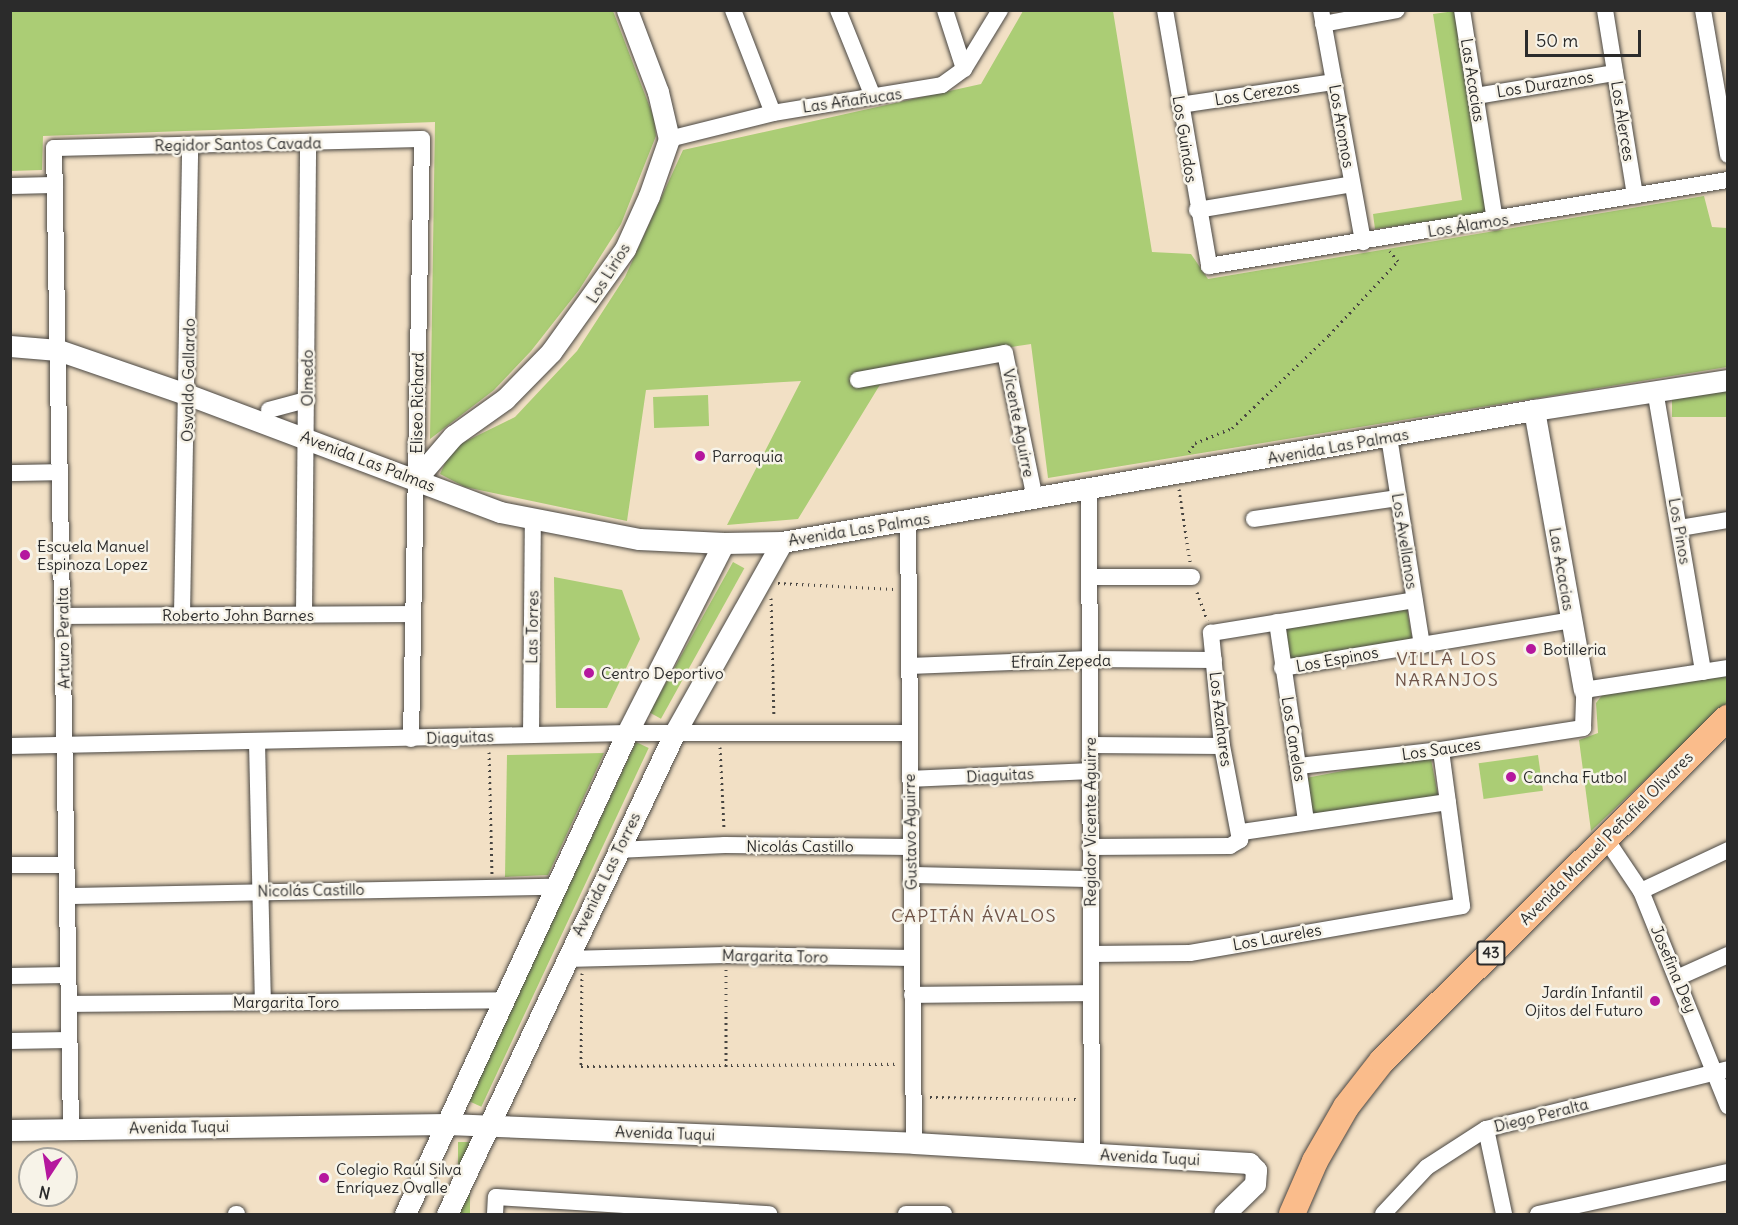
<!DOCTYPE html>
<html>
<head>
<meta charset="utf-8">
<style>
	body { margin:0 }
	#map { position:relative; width:1738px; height:1225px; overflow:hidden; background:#f2e0c5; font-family:Delius,sans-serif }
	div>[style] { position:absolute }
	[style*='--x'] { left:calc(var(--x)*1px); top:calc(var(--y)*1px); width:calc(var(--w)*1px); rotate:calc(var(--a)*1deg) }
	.green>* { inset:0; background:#abcd75; transform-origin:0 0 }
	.path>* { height:3px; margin-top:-1.5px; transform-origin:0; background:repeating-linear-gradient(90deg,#494642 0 1.5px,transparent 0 6px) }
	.roads { filter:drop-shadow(0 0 2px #494642) drop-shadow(0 0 2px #494642) }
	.minor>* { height:16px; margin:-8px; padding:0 8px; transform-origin:8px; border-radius:8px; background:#fff }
	.tertiary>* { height:21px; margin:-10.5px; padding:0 10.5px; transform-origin:10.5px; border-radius:10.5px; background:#fff }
	.primary>* { height:26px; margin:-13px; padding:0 13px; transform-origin:13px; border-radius:13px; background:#fabc8b }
	.dots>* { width:16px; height:16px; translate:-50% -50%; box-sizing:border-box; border:3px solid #f7f3e8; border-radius:50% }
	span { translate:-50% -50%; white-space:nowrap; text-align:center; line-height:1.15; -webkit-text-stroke:5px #f7f3e8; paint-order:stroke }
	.shield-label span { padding:2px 4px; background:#f7f3e8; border:2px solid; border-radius:4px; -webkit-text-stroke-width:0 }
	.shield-label { font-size:15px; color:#2b2b2b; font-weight:700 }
	.street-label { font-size:16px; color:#2b2b2b }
	.poi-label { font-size:16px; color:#2b2b2b }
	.left { translate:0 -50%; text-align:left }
	.right { translate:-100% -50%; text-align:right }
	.neighbourhood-label { font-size:18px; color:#705549; letter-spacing:1.5px }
	.frame { position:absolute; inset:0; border:12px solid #2b2b2b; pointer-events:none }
	.north { position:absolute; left:18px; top:1147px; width:60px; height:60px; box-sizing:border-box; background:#f7f3e8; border:2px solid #a5a39c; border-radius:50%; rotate:192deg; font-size:16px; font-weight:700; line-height:24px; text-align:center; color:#2b2b2b }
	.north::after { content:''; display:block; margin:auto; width:21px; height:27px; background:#b5179e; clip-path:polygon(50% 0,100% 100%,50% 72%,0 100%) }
	.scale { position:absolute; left:1525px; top:30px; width:116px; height:27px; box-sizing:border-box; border:3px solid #2b2b2b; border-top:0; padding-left:8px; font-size:18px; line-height:21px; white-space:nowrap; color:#2b2b2b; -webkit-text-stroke:4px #f7f3e8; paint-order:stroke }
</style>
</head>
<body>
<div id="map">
	<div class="green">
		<i style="clip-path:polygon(10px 11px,613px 11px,654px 118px,656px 136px,621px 224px,579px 290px,531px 351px,494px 390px,430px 439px,435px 122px,43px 136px,42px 170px,11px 171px)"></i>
		<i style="clip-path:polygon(1023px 11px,1113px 11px,1152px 252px,1191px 254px,1208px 279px,1704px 196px,1712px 227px,1727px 228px,1727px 367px,1048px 478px,1031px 344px,892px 365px,798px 519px,727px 525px,801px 381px,646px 390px,627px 521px,465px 487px,440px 474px,452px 448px,515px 417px,577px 351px,625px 277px,683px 150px,981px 84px)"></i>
		<i style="clip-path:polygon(1455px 11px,1486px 213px,1375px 229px,1373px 214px,1462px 200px,1433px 14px)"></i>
		<i style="left:1727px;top:390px;width:27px;height:55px;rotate:90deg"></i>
		<i style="left:708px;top:395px;width:31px;height:55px;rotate:88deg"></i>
		<i style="left:733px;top:562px;width:13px;height:172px;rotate:29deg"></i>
		<i style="clip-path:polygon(554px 577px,622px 590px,640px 639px,607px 708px,556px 708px)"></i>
		<i style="left:1406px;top:604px;width:39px;height:126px;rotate:80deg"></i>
		<i style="clip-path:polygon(1727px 674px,1727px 703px,1591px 831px,1579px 740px,1598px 733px,1596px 703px,1603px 694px)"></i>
		<i style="left:636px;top:742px;width:14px;height:396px;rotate:25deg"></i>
		<i style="clip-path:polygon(604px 753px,548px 875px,505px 877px,507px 755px)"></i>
		<i style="left:1430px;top:754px;width:44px;height:129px;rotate:79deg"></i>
		<i style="left:1538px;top:755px;width:36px;height:60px;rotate:82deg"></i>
		<i style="left:458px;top:1142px;width:12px;height:80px"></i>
	</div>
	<div class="path">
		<i style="--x:1189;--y:452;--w:11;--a:-56"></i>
		<i style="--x:1195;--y:443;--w:40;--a:-22"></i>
		<i style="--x:1232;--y:428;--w:134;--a:-43.8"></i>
		<i style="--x:1329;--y:335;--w:101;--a:-47"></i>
		<i style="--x:1398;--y:261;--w:13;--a:-129"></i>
		<i style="--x:1179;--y:489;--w:74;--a:81.4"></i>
		<i style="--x:778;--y:583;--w:116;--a:3"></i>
		<i style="--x:1197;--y:592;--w:30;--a:70"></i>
		<i style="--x:771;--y:598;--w:119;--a:88.6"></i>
		<i style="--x:720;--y:747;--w:83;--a:87.2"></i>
		<i style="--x:489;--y:752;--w:122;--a:88.6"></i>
		<i style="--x:726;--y:969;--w:98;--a:90"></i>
		<i style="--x:582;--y:973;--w:93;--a:90.6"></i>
		<i style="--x:581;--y:1066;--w:317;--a:-0.4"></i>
		<i style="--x:930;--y:1097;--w:146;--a:0.8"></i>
	</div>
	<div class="roads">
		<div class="minor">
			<i style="--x:733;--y:10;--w:110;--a:68.8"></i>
			<i style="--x:838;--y:10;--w:91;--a:68"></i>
			<i style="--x:945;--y:10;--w:62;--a:72.1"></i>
			<i style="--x:1165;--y:10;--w:260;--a:80.2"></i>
			<i style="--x:1209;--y:266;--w:526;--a:-9.41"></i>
			<i style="--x:1321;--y:10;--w:236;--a:79.7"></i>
			<i style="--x:1462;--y:10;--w:214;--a:81.1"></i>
			<i style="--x:1605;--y:10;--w:188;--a:80.8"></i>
			<i style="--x:1703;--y:10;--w:147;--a:80.2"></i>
			<i style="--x:1323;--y:24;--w:75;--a:-10.7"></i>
			<i style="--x:1476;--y:96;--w:141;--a:-9.4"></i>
			<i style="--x:1180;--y:105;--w:156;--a:-8.5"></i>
			<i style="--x:669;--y:139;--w:107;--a:-14"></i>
			<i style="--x:773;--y:113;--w:171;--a:-9.4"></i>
			<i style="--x:942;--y:85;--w:27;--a:-36"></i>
			<i style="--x:964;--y:69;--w:69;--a:-58.6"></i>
			<i style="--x:10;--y:186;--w:45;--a:-1.3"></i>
			<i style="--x:1197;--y:210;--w:157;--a:-9.5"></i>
			<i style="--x:858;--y:380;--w:149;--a:-10.4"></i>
			<i style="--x:1005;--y:353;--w:149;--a:78.4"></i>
			<i style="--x:1655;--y:390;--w:286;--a:80.3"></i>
			<i style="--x:269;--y:410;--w:39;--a:-15"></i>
			<i style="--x:1389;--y:437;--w:211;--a:81"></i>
			<i style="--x:10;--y:473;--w:50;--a:-1.1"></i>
			<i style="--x:1089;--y:491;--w:663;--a:89.74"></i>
			<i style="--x:1254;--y:519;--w:146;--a:-8.3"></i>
			<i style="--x:908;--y:521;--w:622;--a:89.45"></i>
			<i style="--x:1680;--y:528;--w:49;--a:-9.5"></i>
			<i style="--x:1089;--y:577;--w:103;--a:0"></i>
			<i style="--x:304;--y:614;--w:472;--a:-89.5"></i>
			<i style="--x:182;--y:615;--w:470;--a:-89"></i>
			<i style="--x:62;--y:616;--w:351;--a:-0.3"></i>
			<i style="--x:1277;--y:622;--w:201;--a:81.7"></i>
			<i style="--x:909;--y:666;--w:180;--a:-2.2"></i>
			<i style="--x:1089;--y:659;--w:125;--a:0.5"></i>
			<i style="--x:1282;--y:668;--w:293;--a:-9.4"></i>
			<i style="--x:531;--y:735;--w:215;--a:-89.5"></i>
			<i style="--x:257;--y:742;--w:260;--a:88.7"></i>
			<i style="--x:1090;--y:745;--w:132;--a:0.4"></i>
			<i style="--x:10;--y:746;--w:617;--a:-1.21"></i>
			<i style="--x:627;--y:733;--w:282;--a:0"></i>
			<i style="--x:1299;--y:766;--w:143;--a:-6.4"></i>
			<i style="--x:1441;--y:750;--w:144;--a:-8.8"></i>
			<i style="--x:1583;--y:728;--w:38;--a:-88"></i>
			<i style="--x:1584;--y:690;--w:146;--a:-8.7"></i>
			<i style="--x:910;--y:779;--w:180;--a:-2.5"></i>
			<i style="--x:1242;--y:832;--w:208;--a:-8.3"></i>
			<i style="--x:1606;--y:839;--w:63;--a:56.1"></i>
			<i style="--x:1641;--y:891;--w:232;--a:68"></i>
			<i style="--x:1090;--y:847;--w:140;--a:-0.4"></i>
			<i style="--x:1230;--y:846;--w:12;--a:-31"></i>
			<i style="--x:1240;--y:840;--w:96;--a:-100.8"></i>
			<i style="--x:1222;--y:746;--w:114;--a:-95.6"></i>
			<i style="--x:1211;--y:633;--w:206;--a:-9.2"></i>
			<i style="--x:617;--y:850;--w:108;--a:-2.7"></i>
			<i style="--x:725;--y:845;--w:186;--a:0.6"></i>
			<i style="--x:10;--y:865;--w:56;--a:0"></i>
			<i style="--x:911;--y:875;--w:179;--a:1.3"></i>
			<i style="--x:1641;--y:891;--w:96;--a:-25.2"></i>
			<i style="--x:67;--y:896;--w:489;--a:-1.1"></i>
			<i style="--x:1091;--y:954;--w:99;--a:-0.6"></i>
			<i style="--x:1190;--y:953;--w:276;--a:-9.8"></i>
			<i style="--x:1462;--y:906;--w:157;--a:-97.7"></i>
			<i style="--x:566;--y:959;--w:160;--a:-1.4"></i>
			<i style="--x:726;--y:955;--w:186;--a:0.9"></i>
			<i style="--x:10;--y:976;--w:58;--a:-1"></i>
			<i style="--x:1679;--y:977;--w:54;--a:-24.2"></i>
			<i style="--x:912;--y:995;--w:179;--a:-0.6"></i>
			<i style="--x:69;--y:1004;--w:435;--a:-0.5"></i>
			<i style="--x:10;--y:1041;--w:59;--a:-1"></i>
			<i style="--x:71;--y:1128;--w:980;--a:-90.99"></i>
			<i style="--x:54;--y:148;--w:368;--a:-1.4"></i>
			<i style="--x:422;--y:139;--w:600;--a:91.05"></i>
			<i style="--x:1486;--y:1129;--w:87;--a:78"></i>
			<i style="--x:236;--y:1214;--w:1;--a:0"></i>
			<i style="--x:495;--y:1214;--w:17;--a:-87"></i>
			<i style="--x:496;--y:1197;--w:274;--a:3.6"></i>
			<i style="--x:906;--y:1214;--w:38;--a:0"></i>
			<i style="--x:1383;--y:1214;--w:64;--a:-46.9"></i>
			<i style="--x:1427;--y:1167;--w:70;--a:-32.8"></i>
			<i style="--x:1486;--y:1129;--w:249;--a:-13.9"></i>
			<i style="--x:1538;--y:1214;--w:195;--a:-12.5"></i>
		</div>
		<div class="tertiary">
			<i style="--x:10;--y:346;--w:48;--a:4.8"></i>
			<i style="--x:58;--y:350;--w:139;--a:19"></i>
			<i style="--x:189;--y:395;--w:332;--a:20.6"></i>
			<i style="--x:500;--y:512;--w:142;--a:11"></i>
			<i style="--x:639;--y:539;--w:85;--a:2.7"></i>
			<i style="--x:724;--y:543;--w:58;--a:-1"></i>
			<i style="--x:782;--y:542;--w:763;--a:-9.96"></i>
			<i style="--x:1534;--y:410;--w:196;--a:-8.8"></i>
			<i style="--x:1534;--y:410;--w:284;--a:79.9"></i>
			<i style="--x:416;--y:479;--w:57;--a:-49.3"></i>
			<i style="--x:453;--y:436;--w:64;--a:-35.4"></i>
			<i style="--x:505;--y:399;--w:66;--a:-45.6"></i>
			<i style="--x:551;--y:352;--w:127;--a:-54.3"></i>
			<i style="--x:625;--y:249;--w:58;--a:-65.6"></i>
			<i style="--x:649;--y:196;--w:60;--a:-70.7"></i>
			<i style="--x:669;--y:139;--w:48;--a:-103.2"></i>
			<i style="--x:658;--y:92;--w:88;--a:-110.7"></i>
			<i style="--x:10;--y:1130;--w:437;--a:-0.8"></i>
			<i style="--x:447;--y:1124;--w:467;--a:2.3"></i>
			<i style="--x:914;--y:1143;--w:336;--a:3.4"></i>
			<i style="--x:1249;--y:1163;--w:10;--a:45"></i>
			<i style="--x:1256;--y:1170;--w:14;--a:94"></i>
			<i style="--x:1255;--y:1184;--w:43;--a:135.9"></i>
			<i style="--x:405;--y:1214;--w:530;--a:-65.22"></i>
			<i style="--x:627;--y:733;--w:213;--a:-63"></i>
			<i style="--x:447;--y:1214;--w:531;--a:-64.69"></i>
			<i style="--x:674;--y:734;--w:220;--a:-60.6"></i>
		</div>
		<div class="primary">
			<i style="--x:1292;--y:1214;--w:58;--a:-66.5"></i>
			<i style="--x:1315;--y:1161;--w:62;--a:-60.1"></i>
			<i style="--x:1346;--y:1107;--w:58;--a:-52"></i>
			<i style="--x:1382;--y:1061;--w:487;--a:-44.8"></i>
		</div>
	</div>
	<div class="dots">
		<i style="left:700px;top:456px;background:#b5179e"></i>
		<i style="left:25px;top:555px;background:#b5179e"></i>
		<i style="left:1531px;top:649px;background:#b5179e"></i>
		<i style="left:589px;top:673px;background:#b5179e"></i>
		<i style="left:1511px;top:777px;background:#b5179e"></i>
		<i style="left:1655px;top:1001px;background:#b5179e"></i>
		<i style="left:324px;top:1178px;background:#b5179e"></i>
	</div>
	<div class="shield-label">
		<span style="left:1491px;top:953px">43</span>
	</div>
	<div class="street-label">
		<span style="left:1473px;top:80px;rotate:81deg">Las Acacias</span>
		<span style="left:1545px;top:84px;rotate:-9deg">Los Duraznos</span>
		<span style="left:1257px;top:93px;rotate:-9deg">Los Cerezos</span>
		<span style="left:852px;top:100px;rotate:-8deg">Las Añañucas</span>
		<span style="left:1623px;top:121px;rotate:81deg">Los Alerces</span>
		<span style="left:1342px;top:126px;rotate:80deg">Los Aromos</span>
		<span style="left:1185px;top:139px;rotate:81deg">Los Guindos</span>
		<span style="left:238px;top:144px;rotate:-1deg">Regidor Santos Cavada</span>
		<span style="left:1468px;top:225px;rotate:-9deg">Los Álamos</span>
		<span style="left:608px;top:273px;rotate:-58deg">Los Lirios</span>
		<span style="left:307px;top:378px;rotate:-90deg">Olmedo</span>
		<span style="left:188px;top:380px;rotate:-89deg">Osvaldo Gallardo</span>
		<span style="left:417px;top:403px;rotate:-89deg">Eliseo Richard</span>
		<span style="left:1019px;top:423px;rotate:79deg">Vicente Aguirre</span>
		<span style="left:1338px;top:446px;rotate:-10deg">Avenida Las Palmas</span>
		<span style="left:368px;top:461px;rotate:21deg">Avenida Las Palmas</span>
		<span style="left:859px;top:529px;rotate:-9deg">Avenida Las Palmas</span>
		<span style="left:1680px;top:531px;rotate:80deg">Los Pinos</span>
		<span style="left:1405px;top:541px;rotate:81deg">Los Avellanos</span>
		<span style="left:1562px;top:569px;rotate:80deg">Las Acacias</span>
		<span style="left:238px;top:615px">Roberto John Barnes</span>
		<span style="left:532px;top:627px;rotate:-89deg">Las Torres</span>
		<span style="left:63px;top:638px;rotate:-91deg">Arturo Peralta</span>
		<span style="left:1337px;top:659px;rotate:-10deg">Los Espinos</span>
		<span style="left:1061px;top:661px;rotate:-1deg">Efraín Zepeda</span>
		<span style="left:1221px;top:719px;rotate:83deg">Los Azahares</span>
		<span style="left:460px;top:737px;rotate:-2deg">Diaguitas</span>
		<span style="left:1294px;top:739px;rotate:81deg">Los Canelos</span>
		<span style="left:1441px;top:749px;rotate:-8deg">Los Sauces</span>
		<span style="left:1000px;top:775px;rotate:-3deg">Diaguitas</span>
		<span style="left:1090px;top:822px;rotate:-90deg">Regidor Vicente Aguirre</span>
		<span style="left:910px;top:832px;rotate:-91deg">Gustavo Aguirre</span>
		<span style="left:1606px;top:838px;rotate:-45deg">Avenida Manuel Peñafiel Olivares</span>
		<span style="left:800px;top:846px">Nicolás Castillo</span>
		<span style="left:606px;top:874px;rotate:-64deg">Avenida Las Torres</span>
		<span style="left:311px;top:890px;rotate:-1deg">Nicolás Castillo</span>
		<span style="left:1277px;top:937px;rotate:-10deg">Los Laureles</span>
		<span style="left:775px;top:956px;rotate:1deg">Margarita Toro</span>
		<span style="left:1674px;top:969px;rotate:67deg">Josefina Dey</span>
		<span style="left:286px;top:1002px">Margarita Toro</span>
		<span style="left:1541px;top:1115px;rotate:-14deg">Diego Peralta</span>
		<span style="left:179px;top:1127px;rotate:-1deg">Avenida Tuqui</span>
		<span style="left:665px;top:1133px;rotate:2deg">Avenida Tuqui</span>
		<span style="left:1150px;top:1157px;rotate:3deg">Avenida Tuqui</span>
	</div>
	<div class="poi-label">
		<span class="left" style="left:712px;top:456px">Parroquia</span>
		<span class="left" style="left:37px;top:555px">Escuela Manuel<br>Espinoza Lopez</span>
		<span class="left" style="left:1543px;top:649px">Botilleria</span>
		<span class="left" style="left:601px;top:673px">Centro Deportivo</span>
		<span class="left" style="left:1523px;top:777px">Cancha Futbol</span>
		<span class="right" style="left:1643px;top:1001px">Jardín Infantil<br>Ojitos del Futuro</span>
		<span class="left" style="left:336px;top:1178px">Colegio Raúl Silva<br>Enríquez Ovalle</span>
	</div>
	<div class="neighbourhood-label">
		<span style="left:1447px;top:670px">VILLA LOS<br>NARANJOS</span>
		<span style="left:974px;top:916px">CAPITÁN ÁVALOS</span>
	</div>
	<div class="frame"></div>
	<div class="north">N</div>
	<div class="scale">50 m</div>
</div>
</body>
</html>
